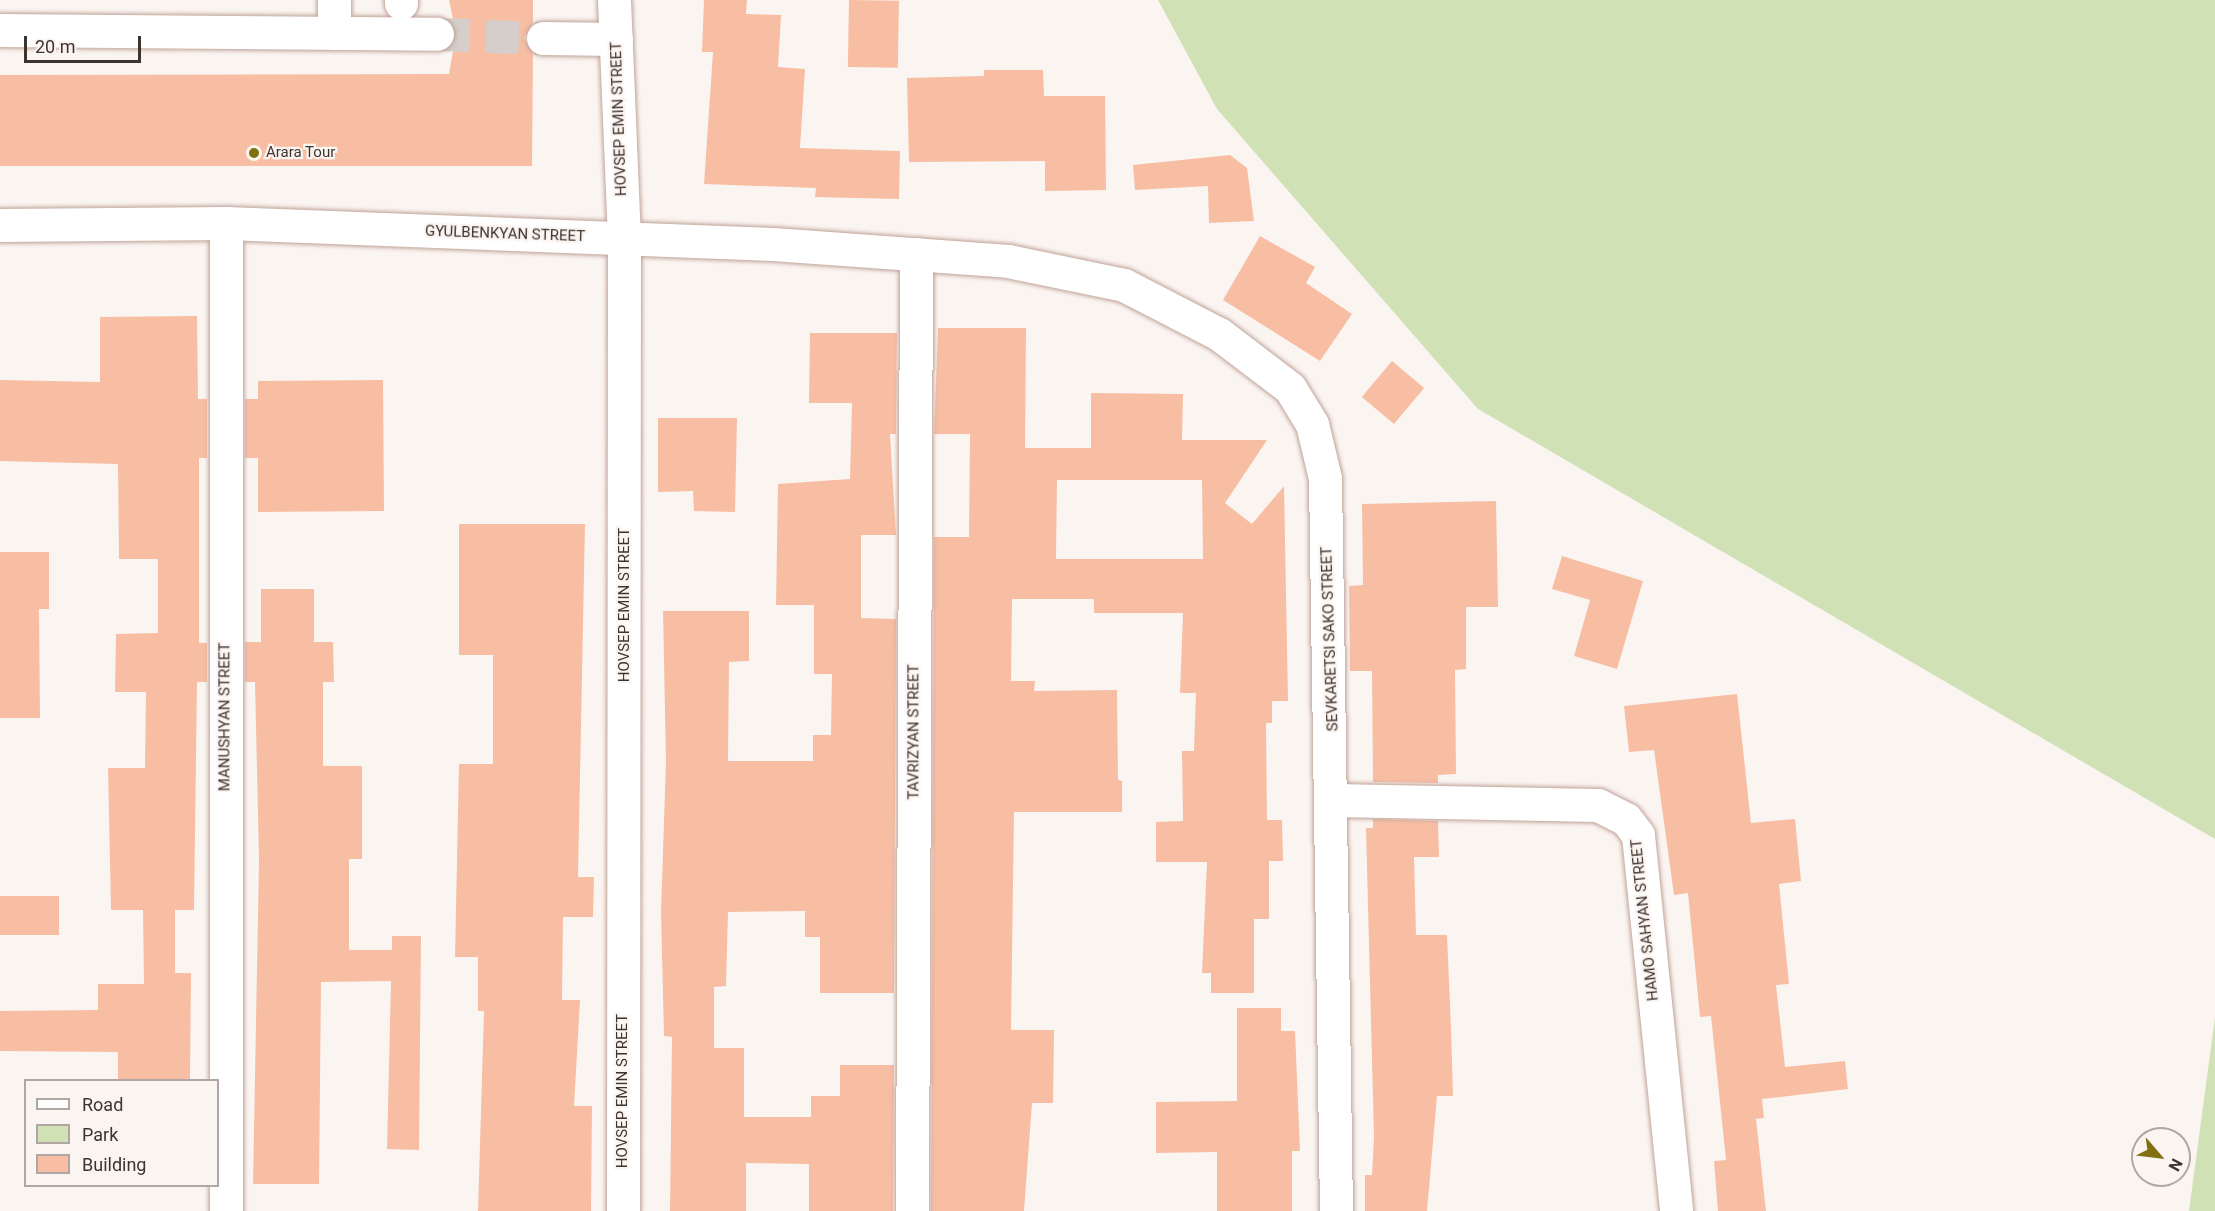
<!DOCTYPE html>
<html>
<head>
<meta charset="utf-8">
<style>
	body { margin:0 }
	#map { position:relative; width:2215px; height:1211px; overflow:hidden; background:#fbf5f2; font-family:Roboto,sans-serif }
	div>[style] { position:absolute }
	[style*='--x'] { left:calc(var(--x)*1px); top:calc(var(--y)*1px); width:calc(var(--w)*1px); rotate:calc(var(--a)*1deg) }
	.green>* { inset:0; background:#d1e1b6 }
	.building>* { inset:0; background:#f7bea4; transform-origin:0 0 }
	.minor-tunnel>* { height:33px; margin-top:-16.5px; transform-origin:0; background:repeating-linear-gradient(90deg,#d5cecb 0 33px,transparent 0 49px) }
	.roads { filter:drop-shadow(0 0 2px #c0a397) drop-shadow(0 0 2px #c0a397) }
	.minor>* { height:33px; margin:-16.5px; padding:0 16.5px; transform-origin:16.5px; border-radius:16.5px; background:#fff }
	.dots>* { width:16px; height:16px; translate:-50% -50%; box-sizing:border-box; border:3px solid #fbf5f2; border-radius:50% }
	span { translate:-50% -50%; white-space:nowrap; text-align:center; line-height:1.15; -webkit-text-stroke:4.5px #fbf5f2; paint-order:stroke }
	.street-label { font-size:15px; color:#3f332e }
	.poi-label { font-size:15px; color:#3f332e }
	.left { translate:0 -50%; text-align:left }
	.legend { position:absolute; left:24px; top:1079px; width:195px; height:108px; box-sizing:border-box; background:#fbf5f2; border:2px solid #b0a7a4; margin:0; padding:8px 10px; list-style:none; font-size:18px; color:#3f332e }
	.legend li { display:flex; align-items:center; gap:12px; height:30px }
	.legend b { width:30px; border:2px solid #b0a7a4 }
	.north { position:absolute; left:2131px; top:1127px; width:60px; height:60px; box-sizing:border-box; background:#fbf5f2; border:2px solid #b0a7a4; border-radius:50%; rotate:118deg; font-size:16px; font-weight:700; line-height:24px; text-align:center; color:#3f332e }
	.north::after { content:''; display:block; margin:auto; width:21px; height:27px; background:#817010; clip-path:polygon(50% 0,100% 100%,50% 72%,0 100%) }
	.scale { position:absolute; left:24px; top:36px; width:117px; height:27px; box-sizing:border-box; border:3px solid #3f332e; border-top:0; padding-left:8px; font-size:18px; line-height:21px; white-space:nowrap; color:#3f332e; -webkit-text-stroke:4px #fbf5f2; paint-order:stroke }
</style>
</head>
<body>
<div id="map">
	<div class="green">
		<i style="clip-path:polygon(1158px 0,2215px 0,2215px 839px,1478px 409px,1217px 109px)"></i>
		<i style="clip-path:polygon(2215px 1017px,2215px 1211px,2189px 1211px)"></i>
	</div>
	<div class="building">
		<i style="clip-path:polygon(449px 0,533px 0,533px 23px,524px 38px,533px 54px,532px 166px,0 166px,0 75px,449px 74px,456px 34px)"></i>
		<i style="clip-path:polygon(704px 0,747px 0,746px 14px,781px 15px,778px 67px,805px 69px,800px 148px,900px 151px,899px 199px,815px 197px,816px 188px,704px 184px,713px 52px,702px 52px)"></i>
		<i style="left:849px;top:0;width:50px;height:67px;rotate:1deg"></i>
		<i style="clip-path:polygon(984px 70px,1043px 70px,1044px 96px,1105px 96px,1106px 190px,1045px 191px,1045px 161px,909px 162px,907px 78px,984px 76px)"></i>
		<i style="clip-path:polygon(1230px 155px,1247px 168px,1254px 221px,1209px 223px,1208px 186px,1135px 190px,1133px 165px)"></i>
		<i style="clip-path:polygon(1260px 236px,1315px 267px,1306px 283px,1352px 314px,1320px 361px,1223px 300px)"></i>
		<i style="clip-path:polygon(197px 316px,198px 399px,207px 399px,207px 458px,199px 458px,199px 643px,207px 643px,207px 682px,197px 682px,194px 910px,175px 910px,175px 973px,191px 973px,190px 1080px,118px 1080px,118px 1052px,0 1051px,0 1011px,98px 1010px,98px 984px,144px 984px,143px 910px,111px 910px,108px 768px,145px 768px,146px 692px,115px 692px,116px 634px,158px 633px,158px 559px,119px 559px,118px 464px,0 461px,0 380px,100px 382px,100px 317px)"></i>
		<i style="clip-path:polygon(evenodd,938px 328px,1026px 328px,1025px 448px,1091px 448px,1091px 393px,1183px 394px,1182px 440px,1267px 440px,1225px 503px,1252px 524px,1284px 486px,1288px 701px,1272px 701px,1272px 723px,1266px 723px,1267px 820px,1282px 820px,1283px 861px,1269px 861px,1269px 919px,1254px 919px,1254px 993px,1211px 993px,1211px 973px,1202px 973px,1207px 862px,1156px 862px,1156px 822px,1183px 821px,1182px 751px,1194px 751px,1196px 693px,1180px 693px,1183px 613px,1094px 613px,1094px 599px,1012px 599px,1011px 681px,1035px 681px,1034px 691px,1117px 690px,1118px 780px,1122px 781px,1122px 812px,1014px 812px,1011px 1030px,1054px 1030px,1053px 1103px,1032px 1103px,1024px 1211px,931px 1211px,934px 537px,969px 537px,970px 434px,934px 434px,938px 328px,1057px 480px,1202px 480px,1203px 559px,1056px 559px,1057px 480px)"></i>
		<i style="clip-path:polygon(810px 333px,897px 333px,896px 434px,890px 434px,896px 535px,861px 535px,861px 618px,896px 619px,894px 993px,820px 993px,820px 937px,805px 937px,805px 911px,728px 912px,726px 986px,714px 987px,714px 1048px,744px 1048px,744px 1117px,811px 1117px,811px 1096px,840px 1096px,840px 1065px,894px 1065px,893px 1211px,809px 1211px,809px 1164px,746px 1163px,746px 1211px,670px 1211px,672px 1037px,664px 1036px,661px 912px,666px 761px,663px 611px,749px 611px,749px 661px,729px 662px,728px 761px,813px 761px,813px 735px,831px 735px,832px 674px,814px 674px,814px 605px,776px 605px,778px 484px,850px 479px,852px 403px,809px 403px)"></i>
		<i style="left:1392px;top:361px;width:42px;height:47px;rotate:40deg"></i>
		<i style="clip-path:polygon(383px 380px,384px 511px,258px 512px,258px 458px,245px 458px,245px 399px,258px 399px,258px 381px)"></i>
		<i style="clip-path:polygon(658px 418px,737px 418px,735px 512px,694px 511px,693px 491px,658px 492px)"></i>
		<i style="clip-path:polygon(1496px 501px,1498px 607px,1466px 607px,1466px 669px,1455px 670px,1456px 774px,1438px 775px,1438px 783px,1373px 782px,1372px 671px,1350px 671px,1349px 586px,1363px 585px,1362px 504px)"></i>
		<i style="clip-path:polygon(459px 524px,585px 524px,578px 877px,594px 877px,593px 917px,563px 917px,562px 1000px,580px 1000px,574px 1106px,592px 1106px,591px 1211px,478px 1211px,484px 1011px,478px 1011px,478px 957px,455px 957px,459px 764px,493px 764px,493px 655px,459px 655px)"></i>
		<i style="clip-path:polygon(0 552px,49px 552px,49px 609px,39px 609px,40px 718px,0 718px)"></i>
		<i style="clip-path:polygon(1562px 556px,1643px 581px,1617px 669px,1574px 656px,1590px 600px,1552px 589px)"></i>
		<i style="clip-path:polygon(261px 589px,314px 589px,314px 642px,333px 642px,334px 682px,323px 682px,323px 766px,362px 766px,362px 859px,349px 859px,349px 950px,392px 950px,392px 936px,421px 936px,419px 1150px,387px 1149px,391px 981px,321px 982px,319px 1184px,253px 1184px,259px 860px,255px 682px,245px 682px,245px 642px,261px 642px)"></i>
		<i style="clip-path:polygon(1737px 694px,1751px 823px,1795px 819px,1801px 881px,1779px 884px,1789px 984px,1776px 985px,1785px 1067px,1845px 1061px,1848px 1089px,1762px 1099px,1764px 1118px,1756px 1119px,1766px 1211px,1718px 1211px,1714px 1161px,1726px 1160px,1711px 1016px,1700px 1017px,1688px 893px,1674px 895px,1654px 750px,1629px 752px,1624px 706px)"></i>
		<i style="clip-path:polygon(1373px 819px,1438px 821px,1439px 857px,1414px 857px,1416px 935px,1447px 935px,1451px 1028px,1453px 1096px,1437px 1096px,1427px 1211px,1365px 1211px,1365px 1175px,1372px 1175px,1374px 1137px,1366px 828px,1373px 828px)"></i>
		<i style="left:0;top:896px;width:59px;height:39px"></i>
		<i style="clip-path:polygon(1237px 1008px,1281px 1008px,1281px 1031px,1295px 1031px,1300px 1151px,1292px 1151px,1292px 1211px,1217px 1211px,1217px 1152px,1156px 1153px,1156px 1102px,1237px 1101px)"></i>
	</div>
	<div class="minor-tunnel">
		<i style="--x:437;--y:34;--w:106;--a:2.2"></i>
	</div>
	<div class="roads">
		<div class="minor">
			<i style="--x:401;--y:0;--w:3;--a:90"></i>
			<i style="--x:614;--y:0;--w:238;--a:87.6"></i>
			<i style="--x:624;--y:238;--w:973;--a:90.06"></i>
			<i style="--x:0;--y:30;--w:437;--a:0.5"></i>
			<i style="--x:334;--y:33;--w:33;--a:-90"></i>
			<i style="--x:543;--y:38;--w:73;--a:0.8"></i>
			<i style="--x:0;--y:225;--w:226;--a:-0.5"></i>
			<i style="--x:226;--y:223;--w:547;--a:2.2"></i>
			<i style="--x:773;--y:244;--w:236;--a:4.1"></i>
			<i style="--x:1008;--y:261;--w:118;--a:11.7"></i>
			<i style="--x:1124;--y:285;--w:107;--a:27.3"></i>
			<i style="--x:1219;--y:334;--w:89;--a:37.3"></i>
			<i style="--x:1290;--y:388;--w:42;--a:58.6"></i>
			<i style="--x:1312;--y:424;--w:56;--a:76.5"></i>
			<i style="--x:1325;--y:478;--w:733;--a:89.14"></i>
			<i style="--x:1334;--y:800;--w:264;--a:1.1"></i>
			<i style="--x:1598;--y:805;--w:31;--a:27"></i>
			<i style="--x:1626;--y:819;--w:20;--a:53"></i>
			<i style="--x:1638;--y:835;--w:378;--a:84.2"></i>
			<i style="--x:226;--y:1211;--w:988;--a:-90"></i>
			<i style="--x:912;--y:1211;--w:957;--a:-89.76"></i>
		</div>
	</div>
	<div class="dots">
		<i style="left:254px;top:153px;background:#817010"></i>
	</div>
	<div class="street-label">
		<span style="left:619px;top:119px;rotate:-92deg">HOVSEP EMIN STREET</span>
		<span style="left:505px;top:234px;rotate:2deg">GYULBENKYAN STREET</span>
		<span style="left:625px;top:605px;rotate:-90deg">HOVSEP EMIN STREET</span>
		<span style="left:1330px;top:639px;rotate:-92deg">SEVKARETSI SAKO STREET</span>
		<span style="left:225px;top:717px;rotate:-90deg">MANUSHYAN STREET</span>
		<span style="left:914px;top:732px;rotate:-90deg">TAVRIZYAN STREET</span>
		<span style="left:1645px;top:920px;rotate:-96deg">HAMO SAHYAN STREET</span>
		<span style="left:623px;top:1091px;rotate:-90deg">HOVSEP EMIN STREET</span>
	</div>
	<div class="poi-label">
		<span class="left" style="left:266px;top:153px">Arara Tour</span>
	</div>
	<ul class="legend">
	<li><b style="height:8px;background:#fff"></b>Road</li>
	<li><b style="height:16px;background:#d1e1b6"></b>Park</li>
	<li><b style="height:16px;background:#f7bea4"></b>Building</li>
	</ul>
	<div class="north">N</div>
	<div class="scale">20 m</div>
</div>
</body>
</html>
